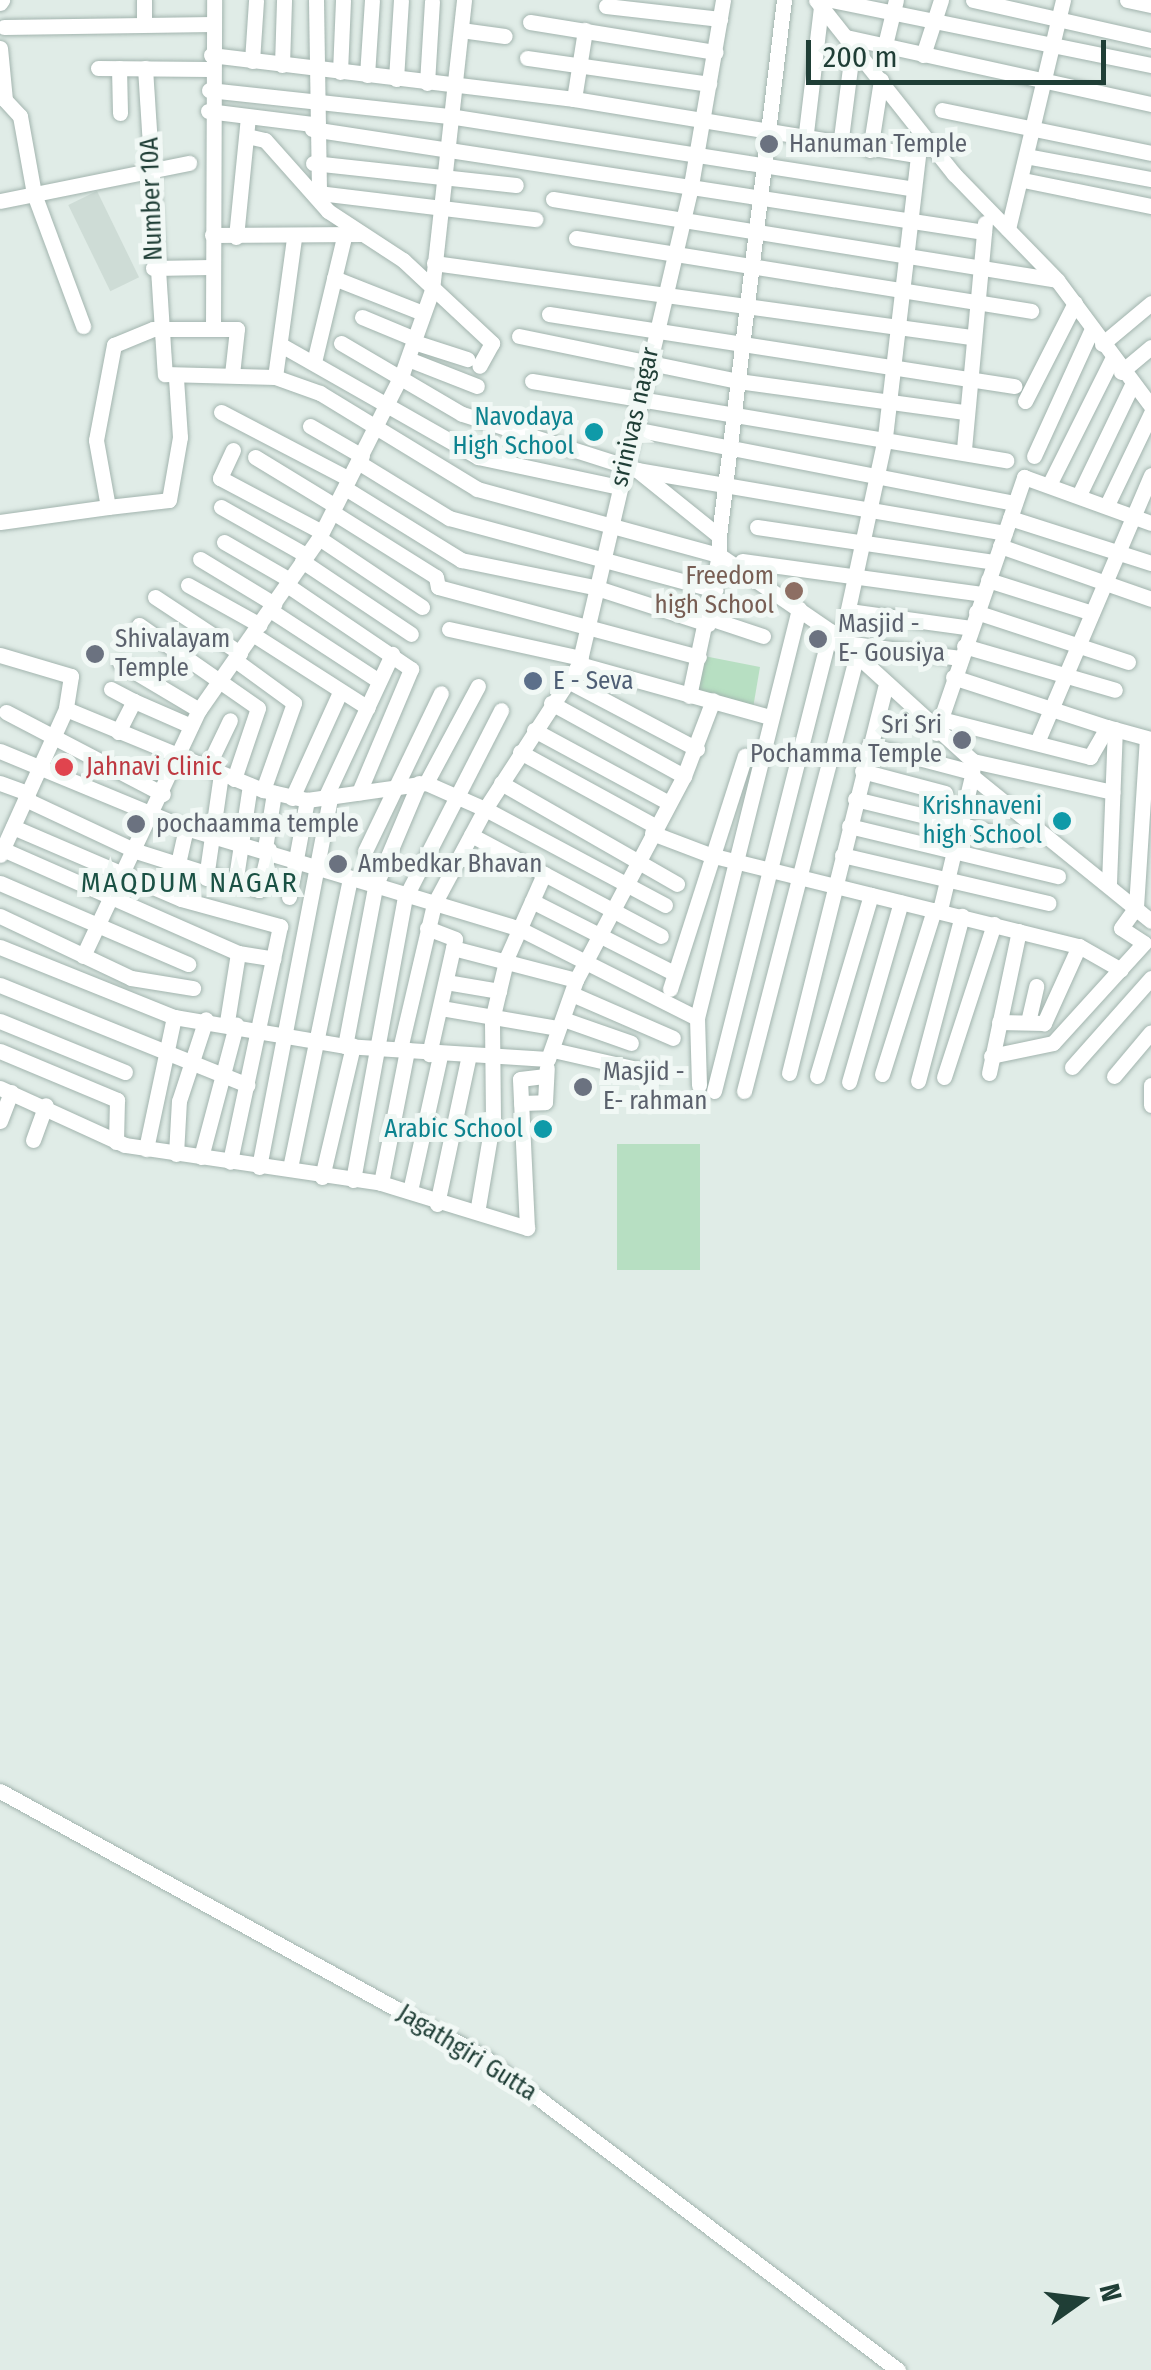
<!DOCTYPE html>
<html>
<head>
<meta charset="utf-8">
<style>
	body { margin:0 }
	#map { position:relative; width:1151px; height:2370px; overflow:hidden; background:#e0ece7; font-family:"Fira Sans Condensed",sans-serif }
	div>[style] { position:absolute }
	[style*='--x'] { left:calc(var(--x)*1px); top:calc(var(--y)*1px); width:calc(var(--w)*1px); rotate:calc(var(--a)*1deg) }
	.built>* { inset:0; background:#cedcd6; transform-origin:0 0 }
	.green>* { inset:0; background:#b7dfc2; transform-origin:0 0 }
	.roads { filter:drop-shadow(0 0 2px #a2b4ae) drop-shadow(0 0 2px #a2b4ae) }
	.minor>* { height:15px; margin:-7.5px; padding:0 7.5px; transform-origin:7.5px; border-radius:7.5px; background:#fff }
	.dots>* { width:28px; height:28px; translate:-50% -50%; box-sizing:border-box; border:5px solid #f1f8f5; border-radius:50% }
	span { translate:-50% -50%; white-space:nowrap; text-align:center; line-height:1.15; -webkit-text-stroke:10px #f1f8f5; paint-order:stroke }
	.worship-label { font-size:25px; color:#5b616d }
	.left { translate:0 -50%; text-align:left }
	.right { translate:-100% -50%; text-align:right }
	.street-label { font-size:25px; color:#1f3e36 }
	.culture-label { font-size:25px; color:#0d838f }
	.education-label { font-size:25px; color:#785e54 }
	.service-label { font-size:25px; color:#4e5e75 }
	.health-label { font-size:25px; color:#be3a42 }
	.neighbourhood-label { font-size:28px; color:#1a5144; letter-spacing:2.5px }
	.north { position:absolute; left:1031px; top:2250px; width:100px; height:100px; -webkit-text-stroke:8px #f1f8f5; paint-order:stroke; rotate:76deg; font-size:28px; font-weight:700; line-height:40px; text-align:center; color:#1f3e36 }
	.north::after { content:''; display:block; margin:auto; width:35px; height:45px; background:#1f3e36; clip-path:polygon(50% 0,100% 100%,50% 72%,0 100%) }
	.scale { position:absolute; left:806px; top:40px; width:300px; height:45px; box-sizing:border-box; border:5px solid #1f3e36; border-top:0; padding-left:12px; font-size:30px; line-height:35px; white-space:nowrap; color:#1f3e36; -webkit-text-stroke:8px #f1f8f5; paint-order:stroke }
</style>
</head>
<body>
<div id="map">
	<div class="built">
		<i style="left:97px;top:191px;width:96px;height:32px;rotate:64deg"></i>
	</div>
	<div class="green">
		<i style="clip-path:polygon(704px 656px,760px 667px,753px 708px,692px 693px)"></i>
		<i style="left:700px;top:1144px;width:126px;height:83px;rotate:90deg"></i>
	</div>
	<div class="roads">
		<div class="minor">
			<i style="--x:144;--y:0;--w:21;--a:90"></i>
			<i style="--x:316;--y:0;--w:193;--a:89.1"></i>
			<i style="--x:319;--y:193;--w:218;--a:6.9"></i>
			<i style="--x:816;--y:0;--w:222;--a:51.6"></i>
			<i style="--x:954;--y:174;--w:148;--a:45.8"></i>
			<i style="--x:1057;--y:280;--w:157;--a:53.3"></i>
			<i style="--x:831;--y:0;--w:327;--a:11.5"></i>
			<i style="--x:973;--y:0;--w:182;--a:12.7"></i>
			<i style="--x:1127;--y:0;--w:25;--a:12"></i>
			<i style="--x:0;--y:3;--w:4;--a:-56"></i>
			<i style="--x:606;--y:6;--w:115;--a:6.5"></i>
			<i style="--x:530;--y:22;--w:188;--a:9.2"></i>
			<i style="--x:4;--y:27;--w:209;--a:-0.8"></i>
			<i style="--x:461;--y:30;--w:44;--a:7.8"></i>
			<i style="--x:846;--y:37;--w:312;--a:12.4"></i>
			<i style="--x:885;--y:45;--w:46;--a:-76.3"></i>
			<i style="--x:0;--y:48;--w:52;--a:84.5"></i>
			<i style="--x:5;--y:100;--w:22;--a:47"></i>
			<i style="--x:20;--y:116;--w:79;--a:79.8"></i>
			<i style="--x:34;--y:194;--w:141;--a:69.6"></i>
			<i style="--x:211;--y:55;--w:366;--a:6.9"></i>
			<i style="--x:574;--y:99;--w:347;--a:9.3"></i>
			<i style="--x:923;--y:55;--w:58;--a:-71.9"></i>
			<i style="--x:527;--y:58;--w:184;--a:8.1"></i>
			<i style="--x:252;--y:61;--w:61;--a:-86.2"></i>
			<i style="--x:282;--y:65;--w:65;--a:-88.2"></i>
			<i style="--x:98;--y:68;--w:111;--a:0.5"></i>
			<i style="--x:119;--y:68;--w:45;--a:88.7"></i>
			<i style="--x:145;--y:68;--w:307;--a:86.3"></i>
			<i style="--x:165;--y:374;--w:110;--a:1.6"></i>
			<i style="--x:275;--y:377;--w:48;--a:19.6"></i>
			<i style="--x:320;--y:393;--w:184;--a:31.4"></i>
			<i style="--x:477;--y:489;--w:251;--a:15.3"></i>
			<i style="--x:719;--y:555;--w:144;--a:102"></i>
			<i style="--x:340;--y:72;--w:72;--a:-87.6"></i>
			<i style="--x:367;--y:75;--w:75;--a:-86.2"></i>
			<i style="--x:396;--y:79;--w:79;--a:-86.4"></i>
			<i style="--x:427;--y:83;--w:82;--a:-86.5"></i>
			<i style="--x:209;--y:90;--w:241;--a:6.2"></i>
			<i style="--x:449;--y:116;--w:468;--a:8.9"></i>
			<i style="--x:574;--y:99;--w:70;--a:-80.9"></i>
			<i style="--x:942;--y:110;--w:213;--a:11.6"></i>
			<i style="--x:208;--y:111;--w:105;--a:7.1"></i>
			<i style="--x:312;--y:129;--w:680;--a:8.71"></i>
			<i style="--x:247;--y:136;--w:18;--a:13"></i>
			<i style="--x:265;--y:140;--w:95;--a:48.4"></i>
			<i style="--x:328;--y:211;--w:90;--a:33.2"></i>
			<i style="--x:403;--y:260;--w:122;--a:43"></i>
			<i style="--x:492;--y:343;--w:26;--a:119"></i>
			<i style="--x:805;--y:141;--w:135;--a:-83.2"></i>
			<i style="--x:840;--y:146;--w:102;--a:-82.7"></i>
			<i style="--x:870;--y:150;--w:71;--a:-81.1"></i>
			<i style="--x:1031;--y:157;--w:122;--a:10.4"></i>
			<i style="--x:313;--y:163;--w:204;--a:6.2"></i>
			<i style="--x:1023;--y:180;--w:131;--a:11.5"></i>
			<i style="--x:553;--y:199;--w:510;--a:9.13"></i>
			<i style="--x:0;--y:201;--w:193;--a:-11.4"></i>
			<i style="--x:1008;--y:229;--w:236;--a:-76.5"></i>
			<i style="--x:212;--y:235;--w:149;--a:-0.4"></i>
			<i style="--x:236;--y:237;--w:121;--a:-84.3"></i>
			<i style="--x:576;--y:238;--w:461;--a:9.1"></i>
			<i style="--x:434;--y:263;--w:542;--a:7.85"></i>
			<i style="--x:153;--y:268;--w:58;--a:-1"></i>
			<i style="--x:334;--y:278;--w:96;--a:21.5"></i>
			<i style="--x:549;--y:314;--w:471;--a:8.8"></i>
			<i style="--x:362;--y:317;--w:57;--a:22.5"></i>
			<i style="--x:213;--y:329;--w:329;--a:-89.8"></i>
			<i style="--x:519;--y:336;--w:224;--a:11.6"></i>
			<i style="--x:738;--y:381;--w:229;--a:7.8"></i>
			<i style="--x:414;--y:342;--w:56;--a:17.8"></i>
			<i style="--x:341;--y:343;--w:140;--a:30.4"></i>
			<i style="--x:462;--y:414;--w:184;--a:17.7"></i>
			<i style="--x:637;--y:470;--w:105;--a:38.8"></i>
			<i style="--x:719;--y:536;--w:19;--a:90"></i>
			<i style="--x:719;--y:555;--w:135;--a:34.4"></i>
			<i style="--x:830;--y:631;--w:193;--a:42.3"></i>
			<i style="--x:973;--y:761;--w:15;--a:94"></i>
			<i style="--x:972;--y:776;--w:230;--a:39"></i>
			<i style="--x:1102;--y:344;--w:64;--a:-39.9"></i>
			<i style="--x:281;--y:345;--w:227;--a:29.6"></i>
			<i style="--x:478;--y:457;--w:144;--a:12"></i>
			<i style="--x:315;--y:358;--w:129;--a:-76.5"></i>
			<i style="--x:408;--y:359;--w:74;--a:21.4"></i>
			<i style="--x:1121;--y:372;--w:39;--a:-40"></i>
			<i style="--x:275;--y:377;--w:140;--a:-82.2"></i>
			<i style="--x:532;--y:381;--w:481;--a:9.5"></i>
			<i style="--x:1025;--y:401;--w:110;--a:-63"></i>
			<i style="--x:221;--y:412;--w:144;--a:27.6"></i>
			<i style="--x:310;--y:426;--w:60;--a:30"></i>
			<i style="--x:634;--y:429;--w:388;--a:11"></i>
			<i style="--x:964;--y:449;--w:227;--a:-84.7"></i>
			<i style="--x:233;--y:450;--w:31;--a:115"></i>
			<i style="--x:220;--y:478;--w:115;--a:27.9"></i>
			<i style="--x:1034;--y:456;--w:140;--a:-65.5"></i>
			<i style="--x:255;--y:457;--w:92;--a:31.3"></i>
			<i style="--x:358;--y:462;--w:107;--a:31.6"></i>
			<i style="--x:449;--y:518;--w:276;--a:15.1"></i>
			<i style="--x:637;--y:470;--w:373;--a:9.7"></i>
			<i style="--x:1049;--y:485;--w:141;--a:-63.4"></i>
			<i style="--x:345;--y:488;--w:137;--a:31.8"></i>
			<i style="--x:461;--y:560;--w:136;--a:11.5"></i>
			<i style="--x:594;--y:587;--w:120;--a:18"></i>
			<i style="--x:1079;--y:495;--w:122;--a:-64.3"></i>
			<i style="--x:1107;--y:505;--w:102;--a:-64.4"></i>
			<i style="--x:108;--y:507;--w:61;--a:-6.5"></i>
			<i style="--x:169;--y:500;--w:64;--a:-80.1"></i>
			<i style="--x:180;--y:437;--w:59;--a:-93.9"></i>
			<i style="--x:221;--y:507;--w:98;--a:29.5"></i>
			<i style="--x:334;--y:513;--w:120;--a:32.1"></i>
			<i style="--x:436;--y:577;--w:10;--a:79"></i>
			<i style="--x:438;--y:587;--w:270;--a:15"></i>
			<i style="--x:1010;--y:518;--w:148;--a:17.7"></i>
			<i style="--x:0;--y:522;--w:109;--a:-7.9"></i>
			<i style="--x:108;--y:507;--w:68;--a:-100.2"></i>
			<i style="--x:96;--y:440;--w:97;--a:-79.3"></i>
			<i style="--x:114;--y:345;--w:42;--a:-22.3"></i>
			<i style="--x:153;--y:329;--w:84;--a:0"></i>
			<i style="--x:237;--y:329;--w:45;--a:96.3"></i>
			<i style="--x:757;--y:527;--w:239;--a:8.4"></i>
			<i style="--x:719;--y:536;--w:540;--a:-83.09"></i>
			<i style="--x:319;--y:538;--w:124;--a:33.8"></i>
			<i style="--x:224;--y:542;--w:76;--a:29.9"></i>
			<i style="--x:1000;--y:546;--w:160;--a:19.3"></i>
			<i style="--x:200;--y:559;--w:87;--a:31.3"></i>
			<i style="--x:302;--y:561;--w:131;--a:33.8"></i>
			<i style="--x:742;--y:561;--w:242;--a:7.8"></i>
			<i style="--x:988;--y:580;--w:109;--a:17.6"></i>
			<i style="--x:188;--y:585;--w:82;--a:29.1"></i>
			<i style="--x:287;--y:585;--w:150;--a:34.1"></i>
			<i style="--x:411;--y:669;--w:134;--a:112.9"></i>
			<i style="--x:155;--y:597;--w:102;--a:33.4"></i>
			<i style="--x:270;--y:610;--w:130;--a:33.1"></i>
			<i style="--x:849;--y:611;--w:123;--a:7.9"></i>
			<i style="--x:976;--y:612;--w:160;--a:18.2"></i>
			<i style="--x:709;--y:618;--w:57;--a:18.4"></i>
			<i style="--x:139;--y:625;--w:145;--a:34.9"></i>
			<i style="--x:258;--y:708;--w:75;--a:108.7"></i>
			<i style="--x:449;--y:629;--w:135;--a:12.4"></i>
			<i style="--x:254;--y:635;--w:135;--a:32.6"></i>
			<i style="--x:845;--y:643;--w:116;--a:7.4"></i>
			<i style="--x:840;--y:646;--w:214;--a:-77.8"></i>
			<i style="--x:885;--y:437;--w:293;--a:-83.3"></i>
			<i style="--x:964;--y:646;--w:157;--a:16.2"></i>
			<i style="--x:0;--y:655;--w:74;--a:16.5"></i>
			<i style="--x:71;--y:676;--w:33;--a:99"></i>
			<i style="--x:66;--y:709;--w:213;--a:22.4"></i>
			<i style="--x:263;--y:790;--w:45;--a:12.8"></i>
			<i style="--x:307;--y:800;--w:120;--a:-8.1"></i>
			<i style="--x:426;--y:783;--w:64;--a:23.8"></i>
			<i style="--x:485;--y:809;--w:108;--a:118.2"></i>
			<i style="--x:434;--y:904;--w:149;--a:103.2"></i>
			<i style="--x:235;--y:660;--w:73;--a:36.1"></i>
			<i style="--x:294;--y:703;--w:92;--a:109.6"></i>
			<i style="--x:120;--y:663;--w:92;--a:30.7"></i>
			<i style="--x:579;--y:664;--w:198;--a:15.5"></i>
			<i style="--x:953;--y:677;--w:162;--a:18"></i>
			<i style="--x:568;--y:681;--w:146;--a:27.8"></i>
			<i style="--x:111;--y:689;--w:26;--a:28"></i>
			<i style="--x:551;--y:703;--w:152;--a:28.8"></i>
			<i style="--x:6;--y:712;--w:177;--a:27.6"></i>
			<i style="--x:941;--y:719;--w:154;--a:14.3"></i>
			<i style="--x:1090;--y:757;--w:34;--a:-60"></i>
			<i style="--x:1107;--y:727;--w:46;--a:15.3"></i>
			<i style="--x:534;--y:730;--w:153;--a:28.4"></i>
			<i style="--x:118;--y:732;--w:35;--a:-63"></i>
			<i style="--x:134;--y:701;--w:62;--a:23.7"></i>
			<i style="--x:936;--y:733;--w:271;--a:-71"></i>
			<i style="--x:1024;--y:477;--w:135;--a:19.9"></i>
			<i style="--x:1038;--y:740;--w:288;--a:-66.9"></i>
			<i style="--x:869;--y:745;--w:106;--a:14.7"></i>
			<i style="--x:0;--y:751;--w:201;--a:22.5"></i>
			<i style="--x:186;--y:828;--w:347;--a:16.8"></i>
			<i style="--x:518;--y:928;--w:200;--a:26.7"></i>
			<i style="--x:520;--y:752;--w:154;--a:28.7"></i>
			<i style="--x:973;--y:761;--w:143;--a:12.5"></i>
			<i style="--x:207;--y:768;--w:53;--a:-64.4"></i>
			<i style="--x:862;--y:771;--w:86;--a:14.8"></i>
			<i style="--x:0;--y:783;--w:30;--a:20"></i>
			<i style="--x:426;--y:783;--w:110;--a:-61.8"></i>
			<i style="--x:501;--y:783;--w:203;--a:29.8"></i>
			<i style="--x:292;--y:798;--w:116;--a:-65.6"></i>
			<i style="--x:325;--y:798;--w:159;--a:-65"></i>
			<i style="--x:25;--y:799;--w:123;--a:25.1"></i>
			<i style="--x:855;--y:799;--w:170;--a:13.6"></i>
			<i style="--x:849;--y:826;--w:215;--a:13.5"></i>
			<i style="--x:13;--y:827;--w:183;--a:23.2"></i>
			<i style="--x:181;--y:899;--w:103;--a:15.3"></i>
			<i style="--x:280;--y:926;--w:241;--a:102"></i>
			<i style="--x:652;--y:833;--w:62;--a:20.8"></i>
			<i style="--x:710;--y:855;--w:380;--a:13.9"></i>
			<i style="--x:1079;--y:946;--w:85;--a:114.4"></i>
			<i style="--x:1044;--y:1023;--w:45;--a:-178.7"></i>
			<i style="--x:471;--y:835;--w:215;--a:28"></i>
			<i style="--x:0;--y:848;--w:260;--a:23.8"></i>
			<i style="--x:238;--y:953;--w:70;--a:99.1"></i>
			<i style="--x:265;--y:848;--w:56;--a:-80.7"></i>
			<i style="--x:136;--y:851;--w:129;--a:17.6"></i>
			<i style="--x:259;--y:890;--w:42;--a:-76.3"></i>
			<i style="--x:365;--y:851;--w:175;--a:-64.3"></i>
			<i style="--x:0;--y:855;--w:160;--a:-65.7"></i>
			<i style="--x:842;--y:855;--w:212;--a:13.1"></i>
			<i style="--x:177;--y:868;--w:41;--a:-77.3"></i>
			<i style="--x:206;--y:878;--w:105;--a:-81.8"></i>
			<i style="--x:0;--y:883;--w:205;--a:23.3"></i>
			<i style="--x:1109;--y:883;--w:154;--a:-87.8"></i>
			<i style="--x:235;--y:884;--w:100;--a:-81.4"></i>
			<i style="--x:289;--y:897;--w:99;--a:-79.5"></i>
			<i style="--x:532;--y:901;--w:159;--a:26.9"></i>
			<i style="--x:665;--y:905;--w:204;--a:-151.9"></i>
			<i style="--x:485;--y:809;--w:173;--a:-57"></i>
			<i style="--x:579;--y:664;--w:486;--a:-76.8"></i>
			<i style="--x:690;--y:191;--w:194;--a:-80.2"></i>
			<i style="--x:940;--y:910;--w:138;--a:-76.6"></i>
			<i style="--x:0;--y:916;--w:145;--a:25.3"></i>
			<i style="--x:131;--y:978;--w:63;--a:9.2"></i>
			<i style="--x:427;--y:928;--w:30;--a:21"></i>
			<i style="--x:455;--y:939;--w:118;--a:102.7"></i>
			<i style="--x:1079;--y:946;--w:48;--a:29.7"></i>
			<i style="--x:0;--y:947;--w:188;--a:21.9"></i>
			<i style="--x:174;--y:1017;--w:135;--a:102"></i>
			<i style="--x:453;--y:948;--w:127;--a:14.6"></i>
			<i style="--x:238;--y:953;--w:36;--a:9"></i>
			<i style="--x:83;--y:956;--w:272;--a:-64.8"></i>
			<i style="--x:199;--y:710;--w:210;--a:-55.1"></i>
			<i style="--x:319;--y:538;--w:184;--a:-63.2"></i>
			<i style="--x:402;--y:374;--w:89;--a:-70.3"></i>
			<i style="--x:432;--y:290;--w:292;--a:-83.7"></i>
			<i style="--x:446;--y:982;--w:54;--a:9.6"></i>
			<i style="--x:0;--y:985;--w:267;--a:22"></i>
			<i style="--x:670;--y:989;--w:245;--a:-72.2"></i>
			<i style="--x:572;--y:994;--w:110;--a:23.5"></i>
			<i style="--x:441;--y:1008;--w:119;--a:9.7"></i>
			<i style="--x:174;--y:1017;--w:173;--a:9.6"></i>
			<i style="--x:345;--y:1046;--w:203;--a:3.7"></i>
			<i style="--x:548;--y:1059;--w:84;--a:-70.5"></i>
			<i style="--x:576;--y:980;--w:231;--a:-62.1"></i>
			<i style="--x:684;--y:776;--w:81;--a:-69.1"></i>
			<i style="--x:563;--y:1019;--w:72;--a:19.4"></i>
			<i style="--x:0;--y:1021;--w:135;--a:22.2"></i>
			<i style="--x:1028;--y:1022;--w:37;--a:-77"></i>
			<i style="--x:345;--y:1046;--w:162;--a:-79.3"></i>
			<i style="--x:375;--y:887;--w:113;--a:-67.1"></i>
			<i style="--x:553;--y:1050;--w:109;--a:12.8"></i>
			<i style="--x:0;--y:1051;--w:127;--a:22.7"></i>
			<i style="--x:117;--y:1100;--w:42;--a:91.4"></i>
			<i style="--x:991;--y:1056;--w:63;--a:-11.8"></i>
			<i style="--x:1053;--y:1043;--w:135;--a:-47.7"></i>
			<i style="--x:1144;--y:943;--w:27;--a:-147"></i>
			<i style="--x:1121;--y:928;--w:26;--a:-54"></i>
			<i style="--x:1136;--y:907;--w:168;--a:-86.3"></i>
			<i style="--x:1072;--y:1067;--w:119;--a:-48.4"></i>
			<i style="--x:789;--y:1073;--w:397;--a:-76"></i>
			<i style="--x:989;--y:1073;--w:145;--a:-78.1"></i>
			<i style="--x:882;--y:1074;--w:172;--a:-72.4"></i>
			<i style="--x:817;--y:1076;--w:189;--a:-73.4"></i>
			<i style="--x:1114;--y:1076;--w:57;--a:-49.9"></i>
			<i style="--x:944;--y:1077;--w:161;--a:-71.9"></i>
			<i style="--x:918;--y:1081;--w:171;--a:-75.1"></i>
			<i style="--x:849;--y:1082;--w:187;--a:-73.9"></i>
			<i style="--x:699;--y:1085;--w:67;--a:-91.7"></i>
			<i style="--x:697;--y:1018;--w:422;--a:-76"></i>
			<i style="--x:1151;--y:1085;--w:20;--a:90"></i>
			<i style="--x:0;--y:1088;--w:137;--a:24.5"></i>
			<i style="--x:125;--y:1145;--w:259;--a:8.4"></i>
			<i style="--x:381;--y:1183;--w:153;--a:17.1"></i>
			<i style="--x:527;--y:1228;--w:149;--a:-92.7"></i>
			<i style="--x:520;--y:1079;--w:26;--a:-7"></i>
			<i style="--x:714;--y:1091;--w:474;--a:-75.8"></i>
			<i style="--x:744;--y:1091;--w:448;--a:-75.5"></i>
			<i style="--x:521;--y:1103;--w:24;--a:-2"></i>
			<i style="--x:545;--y:1102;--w:34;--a:-87"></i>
			<i style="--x:0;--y:1121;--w:31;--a:-69"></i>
			<i style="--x:33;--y:1140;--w:37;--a:-70"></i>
			<i style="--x:176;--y:1154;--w:53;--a:-86.8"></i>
			<i style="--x:179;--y:1101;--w:86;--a:-71.8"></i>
			<i style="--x:201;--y:1157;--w:137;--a:-75.1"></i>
			<i style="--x:259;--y:1167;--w:377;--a:-79.1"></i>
			<i style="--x:290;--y:1168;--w:296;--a:-78.3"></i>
			<i style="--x:322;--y:1177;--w:135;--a:-76.7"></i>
			<i style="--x:353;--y:1180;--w:287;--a:-79.6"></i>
			<i style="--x:405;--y:898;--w:211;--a:-62.9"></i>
			<i style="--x:381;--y:1183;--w:136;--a:-78.9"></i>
			<i style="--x:410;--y:1191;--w:138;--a:-77.5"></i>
			<i style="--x:437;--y:1204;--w:148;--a:-77.9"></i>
			<i style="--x:478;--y:1207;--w:90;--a:-80.4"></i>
			<i style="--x:493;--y:1118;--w:98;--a:-90.6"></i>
			<i style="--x:492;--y:1020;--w:65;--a:-76.6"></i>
			<i style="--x:507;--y:957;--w:91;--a:-66"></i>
			<i style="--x:0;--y:1791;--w:552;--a:28.79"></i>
			<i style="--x:484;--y:2057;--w:519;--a:37.09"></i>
		</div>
	</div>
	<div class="dots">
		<i style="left:769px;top:144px;background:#6b7280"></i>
		<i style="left:594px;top:432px;background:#0f9aa8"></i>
		<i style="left:794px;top:591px;background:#8d6e63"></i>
		<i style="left:818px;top:639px;background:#6b7280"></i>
		<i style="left:95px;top:654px;background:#6b7280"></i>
		<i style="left:533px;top:681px;background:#5c6f8a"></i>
		<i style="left:962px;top:740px;background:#6b7280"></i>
		<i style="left:64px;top:767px;background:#e0444e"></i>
		<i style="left:1062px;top:821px;background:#0f9aa8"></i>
		<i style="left:136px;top:824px;background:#6b7280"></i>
		<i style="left:338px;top:864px;background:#6b7280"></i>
		<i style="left:583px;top:1087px;background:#6b7280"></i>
		<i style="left:543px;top:1129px;background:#0f9aa8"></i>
	</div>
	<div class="worship-label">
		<span class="left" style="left:789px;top:144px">Hanuman Temple</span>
		<span class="left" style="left:838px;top:639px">Masjid -<br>E- Gousiya</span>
		<span class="left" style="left:115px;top:654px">Shivalayam<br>Temple</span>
		<span class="right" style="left:942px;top:740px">Sri Sri<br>Pochamma Temple</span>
		<span class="left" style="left:156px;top:824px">pochaamma temple</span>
		<span class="left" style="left:358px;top:864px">Ambedkar Bhavan</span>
		<span class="left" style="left:603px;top:1087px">Masjid -<br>E- rahman</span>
	</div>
	<div class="street-label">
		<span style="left:152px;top:199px;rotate:-92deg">Number 10A</span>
		<span style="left:635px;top:417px;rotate:-77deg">srinivas nagar</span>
		<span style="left:467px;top:2053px;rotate:32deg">Jagathgiri Gutta</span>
	</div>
	<div class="culture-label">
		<span class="right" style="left:574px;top:432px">Navodaya<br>High School</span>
		<span class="right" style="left:1042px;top:821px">Krishnaveni<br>high School</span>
		<span class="right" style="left:523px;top:1129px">Arabic School</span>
	</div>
	<div class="education-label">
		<span class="right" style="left:774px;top:591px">Freedom<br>high School</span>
	</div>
	<div class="service-label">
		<span class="left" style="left:553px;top:681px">E - Seva</span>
	</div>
	<div class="health-label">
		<span class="left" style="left:86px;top:767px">Jahnavi Clinic</span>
	</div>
	<div class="neighbourhood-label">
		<span style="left:190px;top:883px">MAQDUM NAGAR</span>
	</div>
	<div class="north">N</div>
	<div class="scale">200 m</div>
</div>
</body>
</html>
